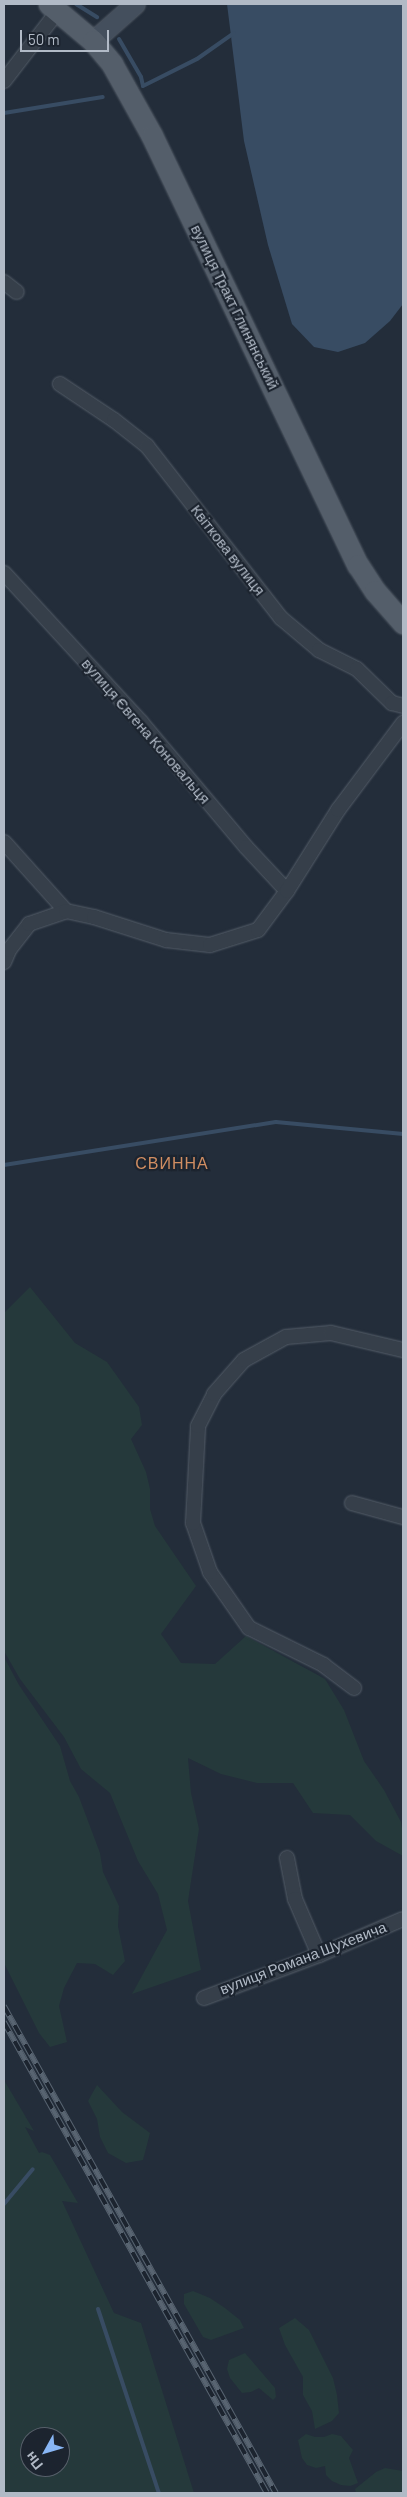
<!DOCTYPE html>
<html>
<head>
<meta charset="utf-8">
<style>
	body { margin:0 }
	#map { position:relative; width:407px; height:2497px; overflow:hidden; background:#232d3a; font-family:Barlow,sans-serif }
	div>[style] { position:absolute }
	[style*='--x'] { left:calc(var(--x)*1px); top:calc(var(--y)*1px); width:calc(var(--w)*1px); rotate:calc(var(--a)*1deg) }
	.green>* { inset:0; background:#25393b }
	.water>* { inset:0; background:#384c63 }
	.stream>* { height:4px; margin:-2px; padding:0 2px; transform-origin:2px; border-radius:2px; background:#384c63 }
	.roads { filter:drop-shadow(0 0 1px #545d68) drop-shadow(0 0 1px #545d68) }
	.street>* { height:14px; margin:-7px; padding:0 7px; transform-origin:7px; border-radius:7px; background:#363f4a }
	.secondary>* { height:19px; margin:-9.5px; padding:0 9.5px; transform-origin:9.5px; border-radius:9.5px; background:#444f5d }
	.primary>* { height:21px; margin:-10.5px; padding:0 10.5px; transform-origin:10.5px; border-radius:10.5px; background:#545e6a }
	.rail>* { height:5.5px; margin-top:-2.75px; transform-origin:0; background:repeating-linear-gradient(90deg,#1c242f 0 11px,#586471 0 22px); box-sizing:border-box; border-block:1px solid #586471 }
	span { translate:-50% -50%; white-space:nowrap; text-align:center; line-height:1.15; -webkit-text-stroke:4.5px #1c242f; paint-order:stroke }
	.street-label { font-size:15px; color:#b1bac6 }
	.neighbourhood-label { font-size:16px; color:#d18e62; letter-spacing:1px }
	.frame { position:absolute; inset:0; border:5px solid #b1bac6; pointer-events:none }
	.north { position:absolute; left:20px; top:2427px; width:50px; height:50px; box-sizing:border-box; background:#1c242f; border:1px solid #58606b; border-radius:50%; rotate:231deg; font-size:14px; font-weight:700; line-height:20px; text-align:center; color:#b1bac6 }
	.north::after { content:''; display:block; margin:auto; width:18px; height:22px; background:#88b6f5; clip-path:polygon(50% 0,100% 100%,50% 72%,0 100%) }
	.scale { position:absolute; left:20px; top:30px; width:89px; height:22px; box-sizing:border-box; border:2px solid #b1bac6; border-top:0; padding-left:6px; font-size:15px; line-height:18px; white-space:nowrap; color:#b1bac6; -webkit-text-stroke:4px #1c242f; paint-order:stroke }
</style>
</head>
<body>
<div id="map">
	<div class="green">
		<i style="clip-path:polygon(30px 1287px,75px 1343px,107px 1362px,139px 1407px,142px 1425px,131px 1439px,146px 1472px,150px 1489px,150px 1509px,155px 1526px,196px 1586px,161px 1634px,181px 1663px,215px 1664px,246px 1636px,325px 1679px,344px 1710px,364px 1761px,384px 1790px,401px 1822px,403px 1835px,403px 1856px,376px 1841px,350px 1815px,313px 1813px,293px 1783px,257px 1783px,221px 1774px,188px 1758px,191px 1793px,199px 1829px,188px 1901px,201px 1970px,132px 1994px,167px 1930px,158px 1894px,138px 1861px,110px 1793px,81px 1769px,64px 1737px,20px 1679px,4px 1651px,4px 1313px)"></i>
		<i style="clip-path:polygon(4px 1657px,19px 1685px,60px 1746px,70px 1781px,79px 1797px,100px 1853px,103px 1872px,119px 1906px,118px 1926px,125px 1961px,113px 1975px,95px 1964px,77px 1963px,64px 1988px,59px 2006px,67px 2042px,50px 2047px,39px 2033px,4px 1963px)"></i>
		<i style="clip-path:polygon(evenodd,4px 2080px,34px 2131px,25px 2127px,39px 2153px,42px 2152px,50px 2155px,78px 2203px,62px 2201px,114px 2313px,141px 2323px,194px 2493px,4px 2493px,4px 2080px,30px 2437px,60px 2437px,60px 2467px,30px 2467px,30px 2437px)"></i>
		<i style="clip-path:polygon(97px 2085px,122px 2112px,150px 2133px,143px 2160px,126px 2163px,108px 2153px,100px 2137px,97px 2119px,88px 2101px)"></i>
		<i style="clip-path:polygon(193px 2291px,210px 2298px,225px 2308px,240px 2320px,244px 2328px,211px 2340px,203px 2337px,184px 2304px,184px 2294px)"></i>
		<i style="clip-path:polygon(295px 2318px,309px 2330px,333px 2378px,337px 2395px,339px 2413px,332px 2421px,315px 2429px,312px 2411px,303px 2395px,303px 2377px,285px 2345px,279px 2328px)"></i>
		<i style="clip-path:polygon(245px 2353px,275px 2388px,276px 2397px,273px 2400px,259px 2388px,251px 2392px,242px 2393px,230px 2378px,227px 2369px,229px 2360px)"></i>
		<i style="clip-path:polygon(306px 2434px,315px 2437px,324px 2437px,332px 2434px,341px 2436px,353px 2450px,349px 2458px,358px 2483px,350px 2486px,341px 2485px,332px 2481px,326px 2475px,325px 2466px,316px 2468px,307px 2465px,302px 2458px,298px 2440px)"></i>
		<i style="clip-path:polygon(385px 2468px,403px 2471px,403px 2493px,356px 2493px,355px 2489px,376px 2472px)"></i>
	</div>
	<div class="water">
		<i style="clip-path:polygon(227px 4px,403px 4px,403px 304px,390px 321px,365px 343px,338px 352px,314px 347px,292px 324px,268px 245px,244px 141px)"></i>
	</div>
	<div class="stream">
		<i style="--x:76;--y:4;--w:25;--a:32"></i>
		<i style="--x:119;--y:39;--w:44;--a:59.9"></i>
		<i style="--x:141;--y:77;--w:9;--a:77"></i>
		<i style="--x:143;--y:86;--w:60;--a:-26.6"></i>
		<i style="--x:197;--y:59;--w:45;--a:-35.1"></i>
		<i style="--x:4;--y:113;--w:100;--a:-9.2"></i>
		<i style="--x:4;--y:1165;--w:275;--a:-9"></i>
		<i style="--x:276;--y:1122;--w:128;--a:5.4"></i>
		<i style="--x:4;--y:2204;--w:45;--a:-50.4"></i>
		<i style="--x:98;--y:2309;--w:194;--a:71.7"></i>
	</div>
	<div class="roads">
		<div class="street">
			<i style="--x:4;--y:81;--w:88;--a:-52.4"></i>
			<i style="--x:4;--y:282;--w:16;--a:38"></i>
			<i style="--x:60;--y:384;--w:65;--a:33.7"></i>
			<i style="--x:114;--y:420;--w:42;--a:38.2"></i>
			<i style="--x:147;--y:446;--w:218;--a:52.1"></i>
			<i style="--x:281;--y:618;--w:50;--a:40.1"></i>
			<i style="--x:319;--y:650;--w:42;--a:26.6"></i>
			<i style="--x:357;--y:669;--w:49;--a:44.2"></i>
			<i style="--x:392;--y:703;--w:11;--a:15"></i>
			<i style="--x:4;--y:573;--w:202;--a:47.4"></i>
			<i style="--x:141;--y:722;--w:163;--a:50"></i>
			<i style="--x:246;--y:847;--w:60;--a:47"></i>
			<i style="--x:4;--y:842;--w:93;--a:48.1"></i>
			<i style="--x:4;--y:962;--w:13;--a:-67"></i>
			<i style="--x:9;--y:950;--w:33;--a:-52"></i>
			<i style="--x:29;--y:924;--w:39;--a:-19"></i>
			<i style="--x:66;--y:911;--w:29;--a:12"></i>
			<i style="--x:94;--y:917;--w:76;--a:17.7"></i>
			<i style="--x:166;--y:940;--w:44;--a:6.5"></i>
			<i style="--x:210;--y:945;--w:50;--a:-17.4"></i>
			<i style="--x:258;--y:930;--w:49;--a:-53.4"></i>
			<i style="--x:287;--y:891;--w:96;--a:-57.8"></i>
			<i style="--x:338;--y:810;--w:109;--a:-53.2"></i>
			<i style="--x:352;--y:1503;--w:53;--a:15.4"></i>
			<i style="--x:354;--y:1688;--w:38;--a:-143"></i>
			<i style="--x:324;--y:1665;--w:84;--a:-153.7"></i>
			<i style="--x:249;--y:1628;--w:68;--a:-124.9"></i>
			<i style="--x:210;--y:1572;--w:52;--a:-109.1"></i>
			<i style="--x:193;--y:1523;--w:97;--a:-87"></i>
			<i style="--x:198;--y:1426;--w:36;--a:-63"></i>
			<i style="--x:214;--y:1394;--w:45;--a:-48.6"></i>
			<i style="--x:244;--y:1360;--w:48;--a:-28.7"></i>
			<i style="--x:286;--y:1337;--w:45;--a:-5.1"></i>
			<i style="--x:331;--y:1333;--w:74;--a:13.3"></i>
			<i style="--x:287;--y:1858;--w:42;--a:79"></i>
			<i style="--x:295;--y:1899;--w:61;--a:66.8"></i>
			<i style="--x:204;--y:1998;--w:123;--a:-20.5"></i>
			<i style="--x:319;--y:1955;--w:91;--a:-23.2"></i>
		</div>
		<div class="secondary">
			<i style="--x:93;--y:41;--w:56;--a:-41.4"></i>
		</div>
		<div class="primary">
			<i style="--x:49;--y:4;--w:57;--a:40.1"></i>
			<i style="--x:93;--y:41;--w:30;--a:50"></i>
			<i style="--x:112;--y:64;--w:82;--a:60.9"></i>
			<i style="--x:152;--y:136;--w:476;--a:64.4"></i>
			<i style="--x:358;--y:565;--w:31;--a:57"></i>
			<i style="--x:375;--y:591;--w:43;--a:48.8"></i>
		</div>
	</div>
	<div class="rail">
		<i style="--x:4;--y:2006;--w:558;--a:60.82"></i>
		<i style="--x:4;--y:2022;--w:539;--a:60.82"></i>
	</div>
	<div class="street-label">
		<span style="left:235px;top:307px;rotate:64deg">вулиця Тракт Глинянський</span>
		<span style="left:228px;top:550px;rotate:52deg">Квіткова вулиця</span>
		<span style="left:146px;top:731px;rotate:49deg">вулиця Євгена Коновальця</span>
		<span style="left:303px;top:1958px;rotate:-21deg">вулиця Романа Шухевича</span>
	</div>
	<div class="neighbourhood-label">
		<span style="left:172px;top:1163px">СВИННА</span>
	</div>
	<div class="frame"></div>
	<div class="north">Пн</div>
	<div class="scale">50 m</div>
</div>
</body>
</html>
